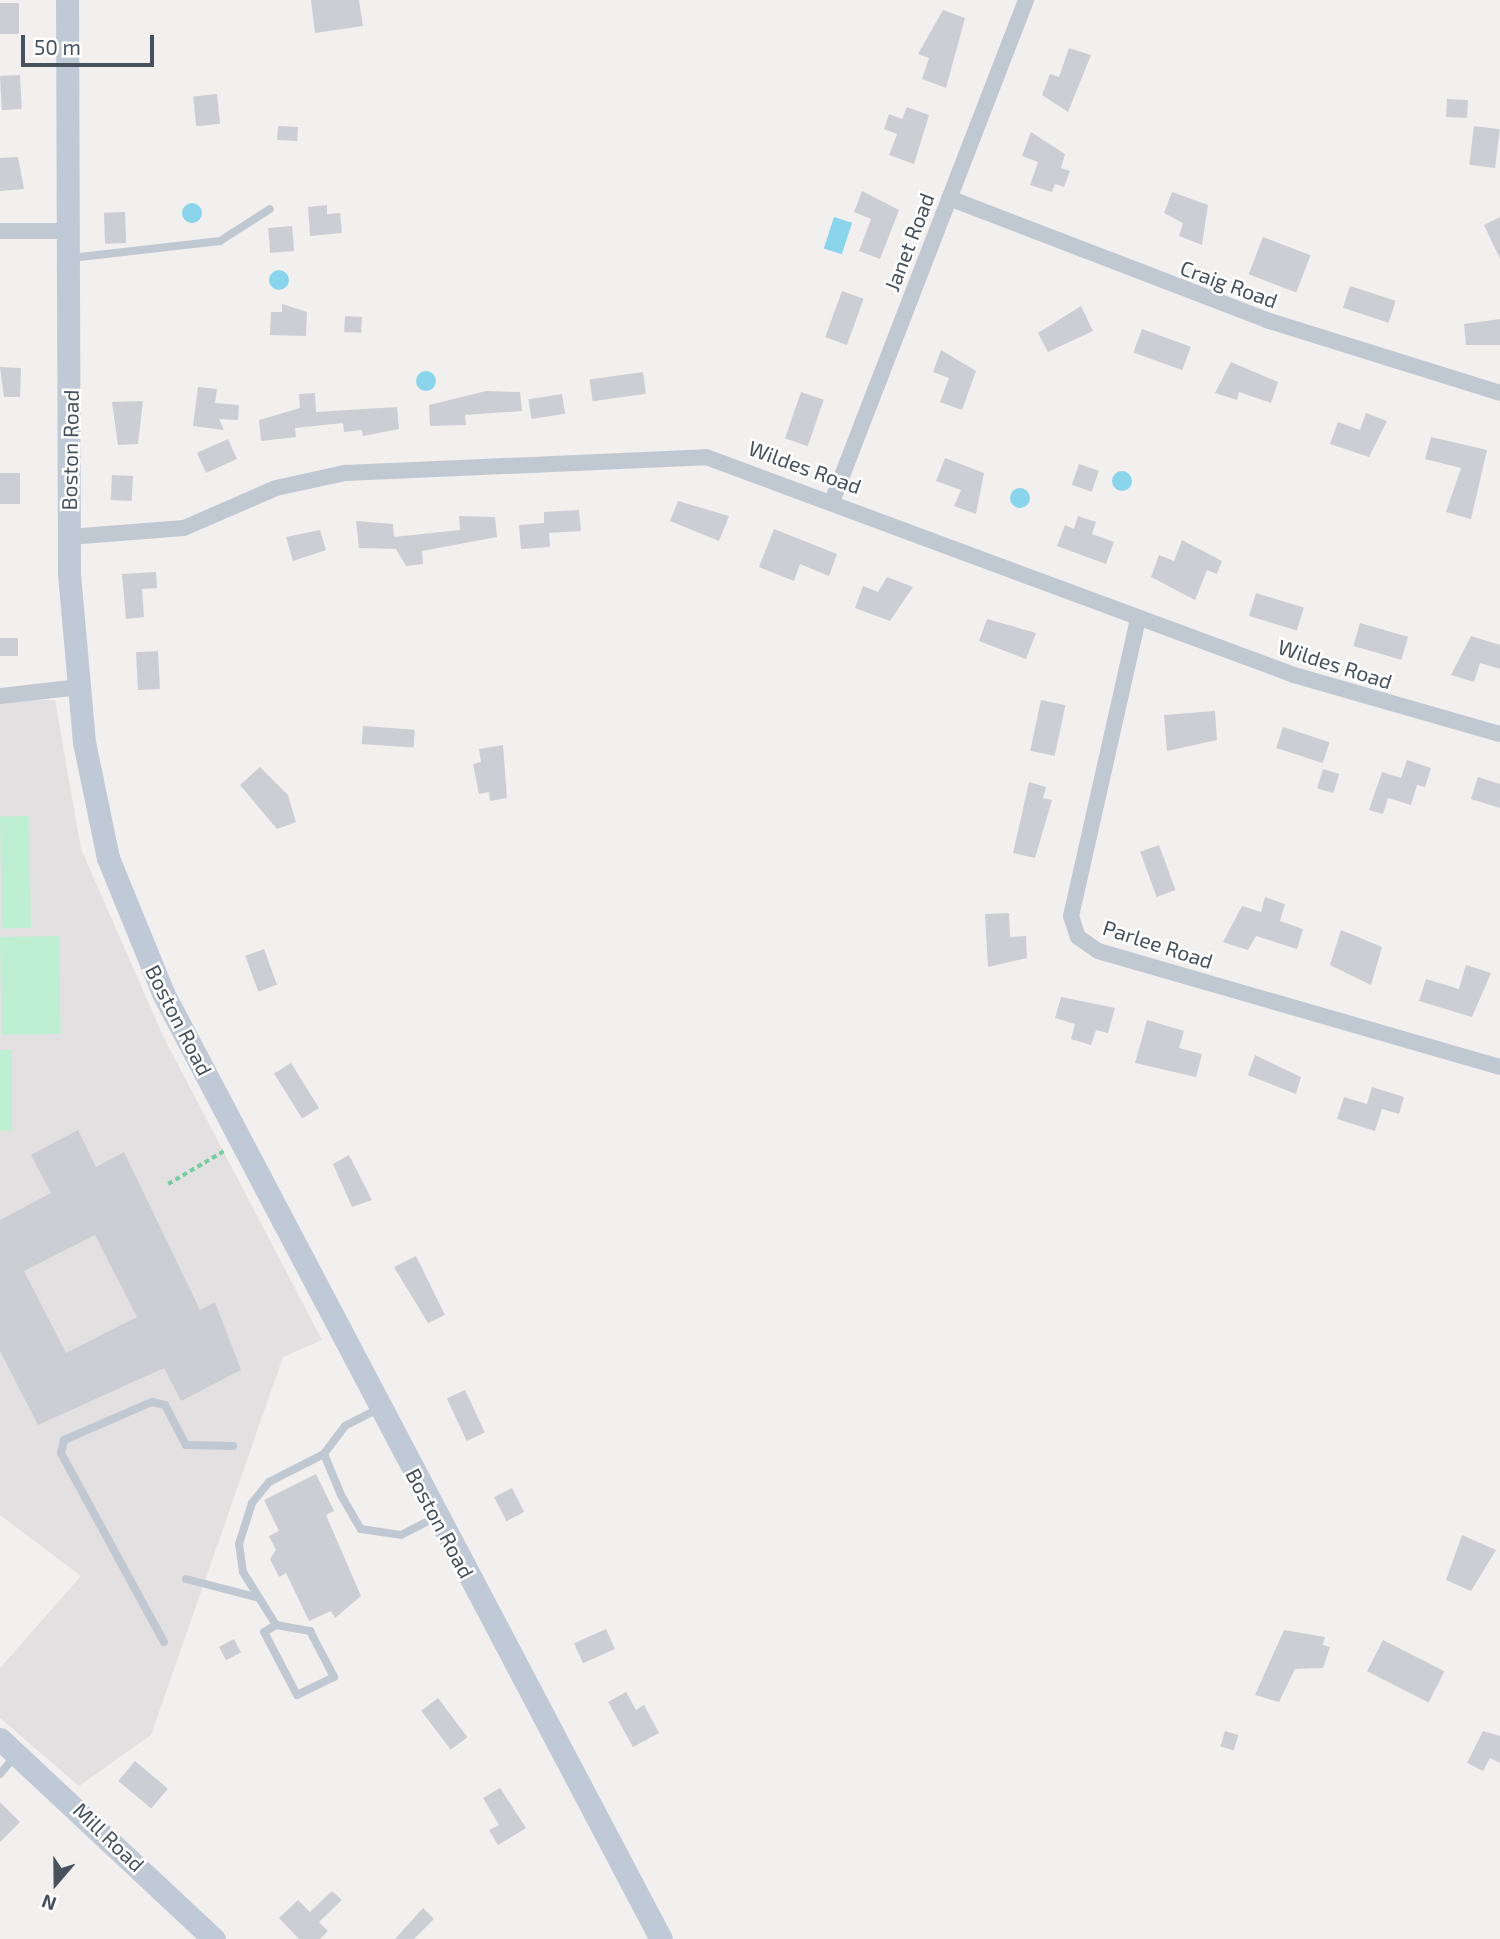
<!DOCTYPE html>
<html>
<head>
<meta charset="utf-8">
<style>
	body { margin:0 }
	#map { position:relative; width:1500px; height:1939px; overflow:hidden; background:#f2efef; font-family:"Exo 2",sans-serif }
	div>[style] { position:absolute }
	[style*='--x'] { left:calc(var(--x)*1px); top:calc(var(--y)*1px); width:calc(var(--w)*1px); rotate:calc(var(--a)*1deg) }
	.education>* { inset:0; background:#e3e0e1 }
	.green>* { inset:0; background:#beefd2; transform-origin:0 0 }
	.water>* { inset:0; background:#8bd5ec; transform-origin:0 0 }
	.round { border-radius:50% }
	.building>* { inset:0; background:#ccced4; transform-origin:0 0 }
	.path>* { height:3.5px; margin-top:-1.75px; transform-origin:0; background:repeating-linear-gradient(90deg,#76cda4 0 5px,transparent 0 8.5px) }
	.lane>* { height:8px; margin:-4px; padding:0 4px; transform-origin:4px; border-radius:4px; background:#c0c9d1 }
	.street>* { height:16px; margin:-8px; padding:0 8px; transform-origin:8px; border-radius:8px; background:#c0c9d1 }
	.secondary>* { height:23px; margin:-11.5px; padding:0 11.5px; transform-origin:11.5px; border-radius:11.5px; background:#c0cad6 }
	span { translate:-50% -50%; white-space:nowrap; text-align:center; line-height:1.15; -webkit-text-stroke:5px #fff; paint-order:stroke }
	.street-label { font-size:21px; color:#47525d }
	.north { position:absolute; left:21px; top:1848px; width:70px; height:70px; -webkit-text-stroke:5px #fff; paint-order:stroke; rotate:200deg; font-size:19px; font-weight:700; line-height:28px; text-align:center; color:#47525d }
	.north::after { content:''; display:block; margin:auto; width:24px; height:32px; background:#47525d; clip-path:polygon(50% 0,100% 100%,50% 72%,0 100%) }
	.scale { position:absolute; left:21px; top:35px; width:133px; height:32px; box-sizing:border-box; border:4px solid #47525d; border-top:0; padding-left:9px; font-size:21px; line-height:24px; white-space:nowrap; color:#47525d; -webkit-text-stroke:5px #fff; paint-order:stroke }
</style>
</head>
<body>
<div id="map">
	<div class="education">
		<i style="clip-path:polygon(9px 699px,55px 700px,81px 849px,164px 1038px,322px 1340px,283px 1357px,151px 1735px,79px 1786px,0 1718px,0 1668px,81px 1576px,0 1515px,0 703px)"></i>
	</div>
	<div class="green">
		<i style="left:29px;top:816px;width:112px;height:29px;rotate:89deg"></i>
		<i style="left:59px;top:936px;width:98px;height:59px;rotate:89deg"></i>
		<i style="left:0;top:1050px;width:12px;height:81px"></i>
	</div>
	<div class="water">
		<i class="round" style="left:182px;top:203px;width:20px;height:20px"></i>
		<i style="left:834px;top:217px;width:19px;height:33px;rotate:18deg"></i>
		<i class="round" style="left:269px;top:270px;width:20px;height:20px"></i>
		<i class="round" style="left:416px;top:371px;width:20px;height:20px"></i>
		<i class="round" style="left:1112px;top:471px;width:20px;height:20px"></i>
		<i class="round" style="left:1010px;top:488px;width:20px;height:20px"></i>
	</div>
	<div class="building">
		<i style="clip-path:polygon(311px 0,359px 0,363px 26px,315px 33px)"></i>
		<i style="left:0;top:3px;width:19px;height:31px"></i>
		<i style="clip-path:polygon(943px 10px,965px 18px,946px 88px,922px 79px,929px 58px,918px 54px)"></i>
		<i style="clip-path:polygon(1069px 48px,1091px 55px,1068px 112px,1042px 95px,1050px 74px,1059px 77px)"></i>
		<i style="left:20px;top:75px;width:34px;height:20px;rotate:87deg"></i>
		<i style="left:217px;top:94px;width:30px;height:24px;rotate:84deg"></i>
		<i style="left:1447px;top:99px;width:21px;height:18px;rotate:3deg"></i>
		<i style="clip-path:polygon(907px 107px,929px 115px,914px 164px,889px 155px,897px 134px,884px 129px,889px 114px,902px 119px)"></i>
		<i style="left:278px;top:126px;width:20px;height:14px;rotate:3deg"></i>
		<i style="left:1474px;top:126px;width:26px;height:39px;rotate:7deg"></i>
		<i style="clip-path:polygon(1031px 132px,1065px 154px,1061px 168px,1070px 171px,1064px 187px,1055px 184px,1052px 192px,1030px 185px,1038px 162px,1022px 156px)"></i>
		<i style="clip-path:polygon(18px 157px,24px 189px,0 191px,0 158px)"></i>
		<i style="clip-path:polygon(862px 191px,899px 210px,880px 259px,859px 251px,871px 219px,854px 212px)"></i>
		<i style="clip-path:polygon(1172px 192px,1208px 205px,1202px 245px,1179px 236px,1183px 223px,1164px 213px)"></i>
		<i style="clip-path:polygon(327px 205px,327px 214px,340px 213px,342px 233px,310px 236px,308px 207px)"></i>
		<i style="left:125px;top:212px;width:31px;height:21px;rotate:88deg"></i>
		<i style="clip-path:polygon(1500px 217px,1500px 259px,1484px 225px)"></i>
		<i style="left:292px;top:226px;width:25px;height:24px;rotate:85deg"></i>
		<i style="left:1263px;top:237px;width:51px;height:40px;rotate:21deg"></i>
		<i style="left:1350px;top:286px;width:48px;height:23px;rotate:18deg"></i>
		<i style="left:842px;top:291px;width:23px;height:49px;rotate:20deg"></i>
		<i style="clip-path:polygon(282px 304px,307px 312px,306px 336px,270px 335px,271px 312px,282px 312px)"></i>
		<i style="clip-path:polygon(1081px 306px,1093px 331px,1048px 352px,1038px 333px)"></i>
		<i style="left:345px;top:316px;width:17px;height:16px;rotate:3deg"></i>
		<i style="clip-path:polygon(1500px 319px,1500px 345px,1466px 345px,1464px 324px)"></i>
		<i style="left:1142px;top:329px;width:52px;height:25px;rotate:20deg"></i>
		<i style="clip-path:polygon(941px 350px,976px 371px,962px 410px,940px 402px,949px 378px,933px 372px)"></i>
		<i style="clip-path:polygon(1231px 362px,1278px 382px,1271px 403px,1239px 392px,1237px 400px,1215px 393px)"></i>
		<i style="clip-path:polygon(0 367px,21px 368px,20px 397px,4px 397px)"></i>
		<i style="left:643px;top:372px;width:22px;height:54px;rotate:82deg"></i>
		<i style="clip-path:polygon(198px 387px,217px 389px,215px 403px,239px 405px,238px 420px,219px 419px,224px 430px,193px 426px)"></i>
		<i style="clip-path:polygon(486px 391px,520px 392px,522px 411px,465px 415px,466px 425px,430px 426px,429px 405px)"></i>
		<i style="left:801px;top:392px;width:24px;height:49px;rotate:19deg"></i>
		<i style="clip-path:polygon(315px 393px,316px 412px,397px 407px,399px 429px,363px 436px,362px 430px,344px 432px,343px 423px,295px 428px,296px 437px,261px 441px,259px 420px,300px 408px,299px 394px)"></i>
		<i style="left:562px;top:394px;width:20px;height:34px;rotate:81deg"></i>
		<i style="clip-path:polygon(143px 401px,138px 444px,118px 445px,112px 402px)"></i>
		<i style="clip-path:polygon(1366px 413px,1387px 421px,1369px 457px,1330px 444px,1338px 422px,1360px 430px)"></i>
		<i style="clip-path:polygon(1431px 437px,1487px 450px,1471px 519px,1446px 512px,1461px 468px,1425px 459px)"></i>
		<i style="left:228px;top:439px;width:22px;height:34px;rotate:66deg"></i>
		<i style="clip-path:polygon(945px 458px,984px 473px,976px 514px,954px 506px,961px 490px,936px 481px)"></i>
		<i style="left:1079px;top:464px;width:21px;height:22px;rotate:19deg"></i>
		<i style="left:0;top:473px;width:20px;height:31px"></i>
		<i style="left:112px;top:475px;width:21px;height:25px;rotate:3deg"></i>
		<i style="clip-path:polygon(678px 501px,729px 516px,719px 541px,670px 521px)"></i>
		<i style="clip-path:polygon(579px 510px,581px 531px,549px 533px,550px 547px,521px 549px,519px 525px,544px 523px,544px 512px)"></i>
		<i style="clip-path:polygon(459px 516px,495px 517px,497px 537px,422px 551px,423px 564px,406px 566px,396px 549px,359px 548px,356px 521px,393px 524px,394px 537px,460px 530px)"></i>
		<i style="clip-path:polygon(1078px 516px,1096px 522px,1092px 534px,1114px 542px,1106px 564px,1057px 546px,1065px 525px,1074px 529px)"></i>
		<i style="clip-path:polygon(774px 529px,837px 554px,829px 576px,800px 564px,794px 581px,759px 567px)"></i>
		<i style="clip-path:polygon(320px 530px,326px 550px,293px 561px,286px 537px)"></i>
		<i style="clip-path:polygon(1182px 540px,1222px 561px,1217px 574px,1207px 570px,1195px 600px,1151px 577px,1159px 555px,1174px 561px)"></i>
		<i style="clip-path:polygon(156px 572px,157px 588px,142px 589px,144px 617px,126px 619px,122px 574px)"></i>
		<i style="clip-path:polygon(887px 577px,913px 587px,890px 621px,855px 608px,863px 586px,878px 592px)"></i>
		<i style="left:1256px;top:593px;width:50px;height:24px;rotate:17deg"></i>
		<i style="clip-path:polygon(987px 619px,1036px 633px,1026px 659px,979px 641px)"></i>
		<i style="left:1360px;top:623px;width:50px;height:24px;rotate:16deg"></i>
		<i style="clip-path:polygon(1471px 636px,1500px 645px,1500px 669px,1480px 663px,1474px 682px,1451px 675px)"></i>
		<i style="left:0;top:638px;width:18px;height:18px"></i>
		<i style="left:158px;top:651px;width:38px;height:22px;rotate:87deg"></i>
		<i style="left:1041px;top:700px;width:25px;height:52px;rotate:12deg"></i>
		<i style="clip-path:polygon(1215px 711px,1217px 740px,1167px 751px,1164px 715px)"></i>
		<i style="left:363px;top:726px;width:52px;height:18px;rotate:4deg"></i>
		<i style="left:1283px;top:727px;width:49px;height:22px;rotate:18deg"></i>
		<i style="clip-path:polygon(503px 745px,507px 798px,490px 801px,489px 792px,479px 794px,473px 764px,481px 762px,479px 749px)"></i>
		<i style="clip-path:polygon(1407px 760px,1431px 768px,1425px 787px,1417px 785px,1411px 805px,1388px 798px,1383px 814px,1369px 810px,1382px 772px,1401px 778px)"></i>
		<i style="clip-path:polygon(260px 767px,288px 795px,296px 822px,277px 829px,240px 785px)"></i>
		<i style="left:1323px;top:769px;width:17px;height:20px;rotate:17deg"></i>
		<i style="clip-path:polygon(1478px 777px,1500px 784px,1500px 808px,1471px 799px)"></i>
		<i style="clip-path:polygon(1029px 782px,1046px 787px,1043px 798px,1052px 800px,1035px 858px,1013px 853px)"></i>
		<i style="left:1159px;top:845px;width:48px;height:20px;rotate:70deg"></i>
		<i style="clip-path:polygon(1265px 897px,1285px 904px,1280px 921px,1303px 929px,1297px 949px,1256px 936px,1248px 950px,1223px 942px,1242px 906px,1261px 912px)"></i>
		<i style="clip-path:polygon(1009px 913px,1010px 937px,1026px 936px,1027px 958px,988px 967px,985px 914px)"></i>
		<i style="clip-path:polygon(1341px 930px,1382px 947px,1371px 985px,1330px 965px)"></i>
		<i style="left:264px;top:949px;width:38px;height:20px;rotate:70deg"></i>
		<i style="clip-path:polygon(1466px 965px,1491px 973px,1472px 1017px,1419px 1001px,1426px 979px,1459px 989px)"></i>
		<i style="clip-path:polygon(1061px 997px,1115px 1008px,1108px 1033px,1096px 1030px,1091px 1045px,1071px 1039px,1075px 1024px,1055px 1018px)"></i>
		<i style="clip-path:polygon(1147px 1020px,1184px 1031px,1179px 1048px,1202px 1054px,1196px 1077px,1135px 1063px)"></i>
		<i style="clip-path:polygon(1255px 1055px,1301px 1077px,1296px 1094px,1248px 1075px)"></i>
		<i style="left:291px;top:1063px;width:53px;height:20px;rotate:58deg"></i>
		<i style="clip-path:polygon(1372px 1087px,1404px 1097px,1399px 1114px,1382px 1109px,1375px 1131px,1337px 1119px,1344px 1097px,1367px 1104px)"></i>
		<i style="clip-path:polygon(evenodd,78px 1130px,96px 1167px,124px 1152px,200px 1310px,215px 1302px,241px 1370px,181px 1401px,164px 1368px,38px 1425px,0 1351px,0 1220px,51px 1193px,31px 1155px,78px 1130px,95px 1235px,137px 1317px,66px 1353px,24px 1271px,95px 1235px)"></i>
		<i style="clip-path:polygon(349px 1155px,372px 1200px,352px 1207px,333px 1164px)"></i>
		<i style="clip-path:polygon(416px 1256px,445px 1315px,428px 1323px,394px 1267px)"></i>
		<i style="left:465px;top:1390px;width:47px;height:20px;rotate:65deg"></i>
		<i style="clip-path:polygon(316px 1474px,334px 1511px,326px 1515px,361px 1596px,335px 1618px,331px 1611px,309px 1621px,286px 1573px,279px 1577px,270px 1559px,276px 1550px,269px 1536px,279px 1531px,264px 1500px)"></i>
		<i style="left:512px;top:1488px;width:27px;height:20px;rotate:63deg"></i>
		<i style="clip-path:polygon(1462px 1535px,1496px 1550px,1471px 1591px,1446px 1580px)"></i>
		<i style="left:606px;top:1629px;width:22px;height:35px;rotate:66deg"></i>
		<i style="clip-path:polygon(1284px 1630px,1325px 1637px,1323px 1645px,1330px 1647px,1323px 1668px,1295px 1669px,1279px 1702px,1255px 1695px)"></i>
		<i style="left:234px;top:1639px;width:15px;height:17px;rotate:62deg"></i>
		<i style="left:1383px;top:1640px;width:69px;height:35px;rotate:27deg"></i>
		<i style="clip-path:polygon(626px 1692px,636px 1710px,644px 1705px,659px 1733px,633px 1747px,608px 1702px)"></i>
		<i style="left:438px;top:1698px;width:49px;height:21px;rotate:53deg"></i>
		<i style="left:1225px;top:1731px;width:14px;height:16px;rotate:17deg"></i>
		<i style="clip-path:polygon(1483px 1731px,1500px 1736px,1500px 1763px,1490px 1758px,1483px 1771px,1467px 1763px)"></i>
		<i style="left:135px;top:1761px;width:43px;height:26px;rotate:40deg"></i>
		<i style="clip-path:polygon(500px 1788px,526px 1828px,498px 1845px,489px 1830px,499px 1825px,483px 1798px)"></i>
		<i style="clip-path:polygon(0 1802px,20px 1822px,0 1842px)"></i>
		<i style="clip-path:polygon(332px 1891px,342px 1900px,319px 1922px,328px 1931px,320px 1939px,299px 1939px,279px 1918px,298px 1900px,310px 1912px)"></i>
		<i style="clip-path:polygon(423px 1908px,434px 1919px,414px 1939px,395px 1939px)"></i>
	</div>
	<div class="path">
		<i style="--x:168;--y:1184;--w:65;--a:-30.5"></i>
	</div>
	<div class="lane">
		<i style="--x:71;--y:258;--w:150;--a:-6.5"></i>
		<i style="--x:220;--y:241;--w:59;--a:-32.6"></i>
		<i style="--x:380;--y:1408;--w:39;--a:153"></i>
		<i style="--x:345;--y:1426;--w:35;--a:127"></i>
		<i style="--x:324;--y:1454;--w:44;--a:67.5"></i>
		<i style="--x:341;--y:1495;--w:39;--a:60"></i>
		<i style="--x:361;--y:1529;--w:40;--a:8.5"></i>
		<i style="--x:401;--y:1535;--w:39;--a:-27"></i>
		<i style="--x:186;--y:1579;--w:75;--a:14.6"></i>
		<i style="--x:276;--y:1625;--w:35;--a:10"></i>
		<i style="--x:310;--y:1631;--w:52;--a:62.4"></i>
		<i style="--x:334;--y:1677;--w:41;--a:154.1"></i>
		<i style="--x:297;--y:1695;--w:71;--a:-117.6"></i>
		<i style="--x:264;--y:1632;--w:14;--a:-30"></i>
		<i style="--x:276;--y:1625;--w:62;--a:-121.9"></i>
		<i style="--x:243;--y:1572;--w:28;--a:-98"></i>
		<i style="--x:239;--y:1544;--w:43;--a:-72.4"></i>
		<i style="--x:252;--y:1503;--w:27;--a:-51"></i>
		<i style="--x:269;--y:1482;--w:62;--a:-27"></i>
		<i style="--x:164;--y:1642;--w:215;--a:-118.6"></i>
		<i style="--x:61;--y:1453;--w:13;--a:-77"></i>
		<i style="--x:64;--y:1440;--w:96;--a:-23.4"></i>
		<i style="--x:152;--y:1402;--w:13;--a:13"></i>
		<i style="--x:165;--y:1405;--w:45;--a:62.3"></i>
		<i style="--x:186;--y:1445;--w:47;--a:1.2"></i>
		<i style="--x:0;--y:1774;--w:25;--a:-50"></i>
	</div>
	<div class="street">
		<i style="--x:949;--y:198;--w:340;--a:21"></i>
		<i style="--x:1266;--y:320;--w:245;--a:17.3"></i>
		<i style="--x:0;--y:231;--w:70;--a:0"></i>
		<i style="--x:833;--y:499;--w:535;--a:-68.85"></i>
		<i style="--x:69;--y:537;--w:115;--a:-4.5"></i>
		<i style="--x:184;--y:528;--w:100;--a:-23.5"></i>
		<i style="--x:276;--y:488;--w:71;--a:-12.3"></i>
		<i style="--x:345;--y:473;--w:361;--a:-2.5"></i>
		<i style="--x:706;--y:457;--w:627;--a:20.34"></i>
		<i style="--x:1294;--y:675;--w:214;--a:16"></i>
		<i style="--x:1138;--y:619;--w:304;--a:102.7"></i>
		<i style="--x:1071;--y:916;--w:22;--a:72"></i>
		<i style="--x:1078;--y:937;--w:24;--a:35"></i>
		<i style="--x:1098;--y:951;--w:418;--a:16.1"></i>
		<i style="--x:0;--y:696;--w:80;--a:-6.5"></i>
	</div>
	<div class="secondary">
		<i style="--x:67;--y:0;--w:574;--a:89.8"></i>
		<i style="--x:69;--y:574;--w:169;--a:84.9"></i>
		<i style="--x:84;--y:742;--w:118;--a:78.3"></i>
		<i style="--x:108;--y:858;--w:146;--a:67.8"></i>
		<i style="--x:163;--y:993;--w:1069;--a:62.24"></i>
		<i style="--x:0;--y:1739;--w:293;--a:43.1"></i>
	</div>
	<div class="street-label">
		<span style="left:909px;top:242px;rotate:-69deg">Janet Road</span>
		<span style="left:1229px;top:284px;rotate:20deg">Craig Road</span>
		<span style="left:70px;top:450px;rotate:-89deg">Boston Road</span>
		<span style="left:805px;top:467px;rotate:20deg">Wildes Road</span>
		<span style="left:1335px;top:664px;rotate:18deg">Wildes Road</span>
		<span style="left:1158px;top:944px;rotate:18deg">Parlee Road</span>
		<span style="left:179px;top:1020px;rotate:63deg">Boston Road</span>
		<span style="left:440px;top:1523px;rotate:62deg">Boston Road</span>
		<span style="left:109px;top:1837px;rotate:44deg">Mill Road</span>
	</div>
	<div class="north">N</div>
	<div class="scale">50 m</div>
</div>
</body>
</html>
